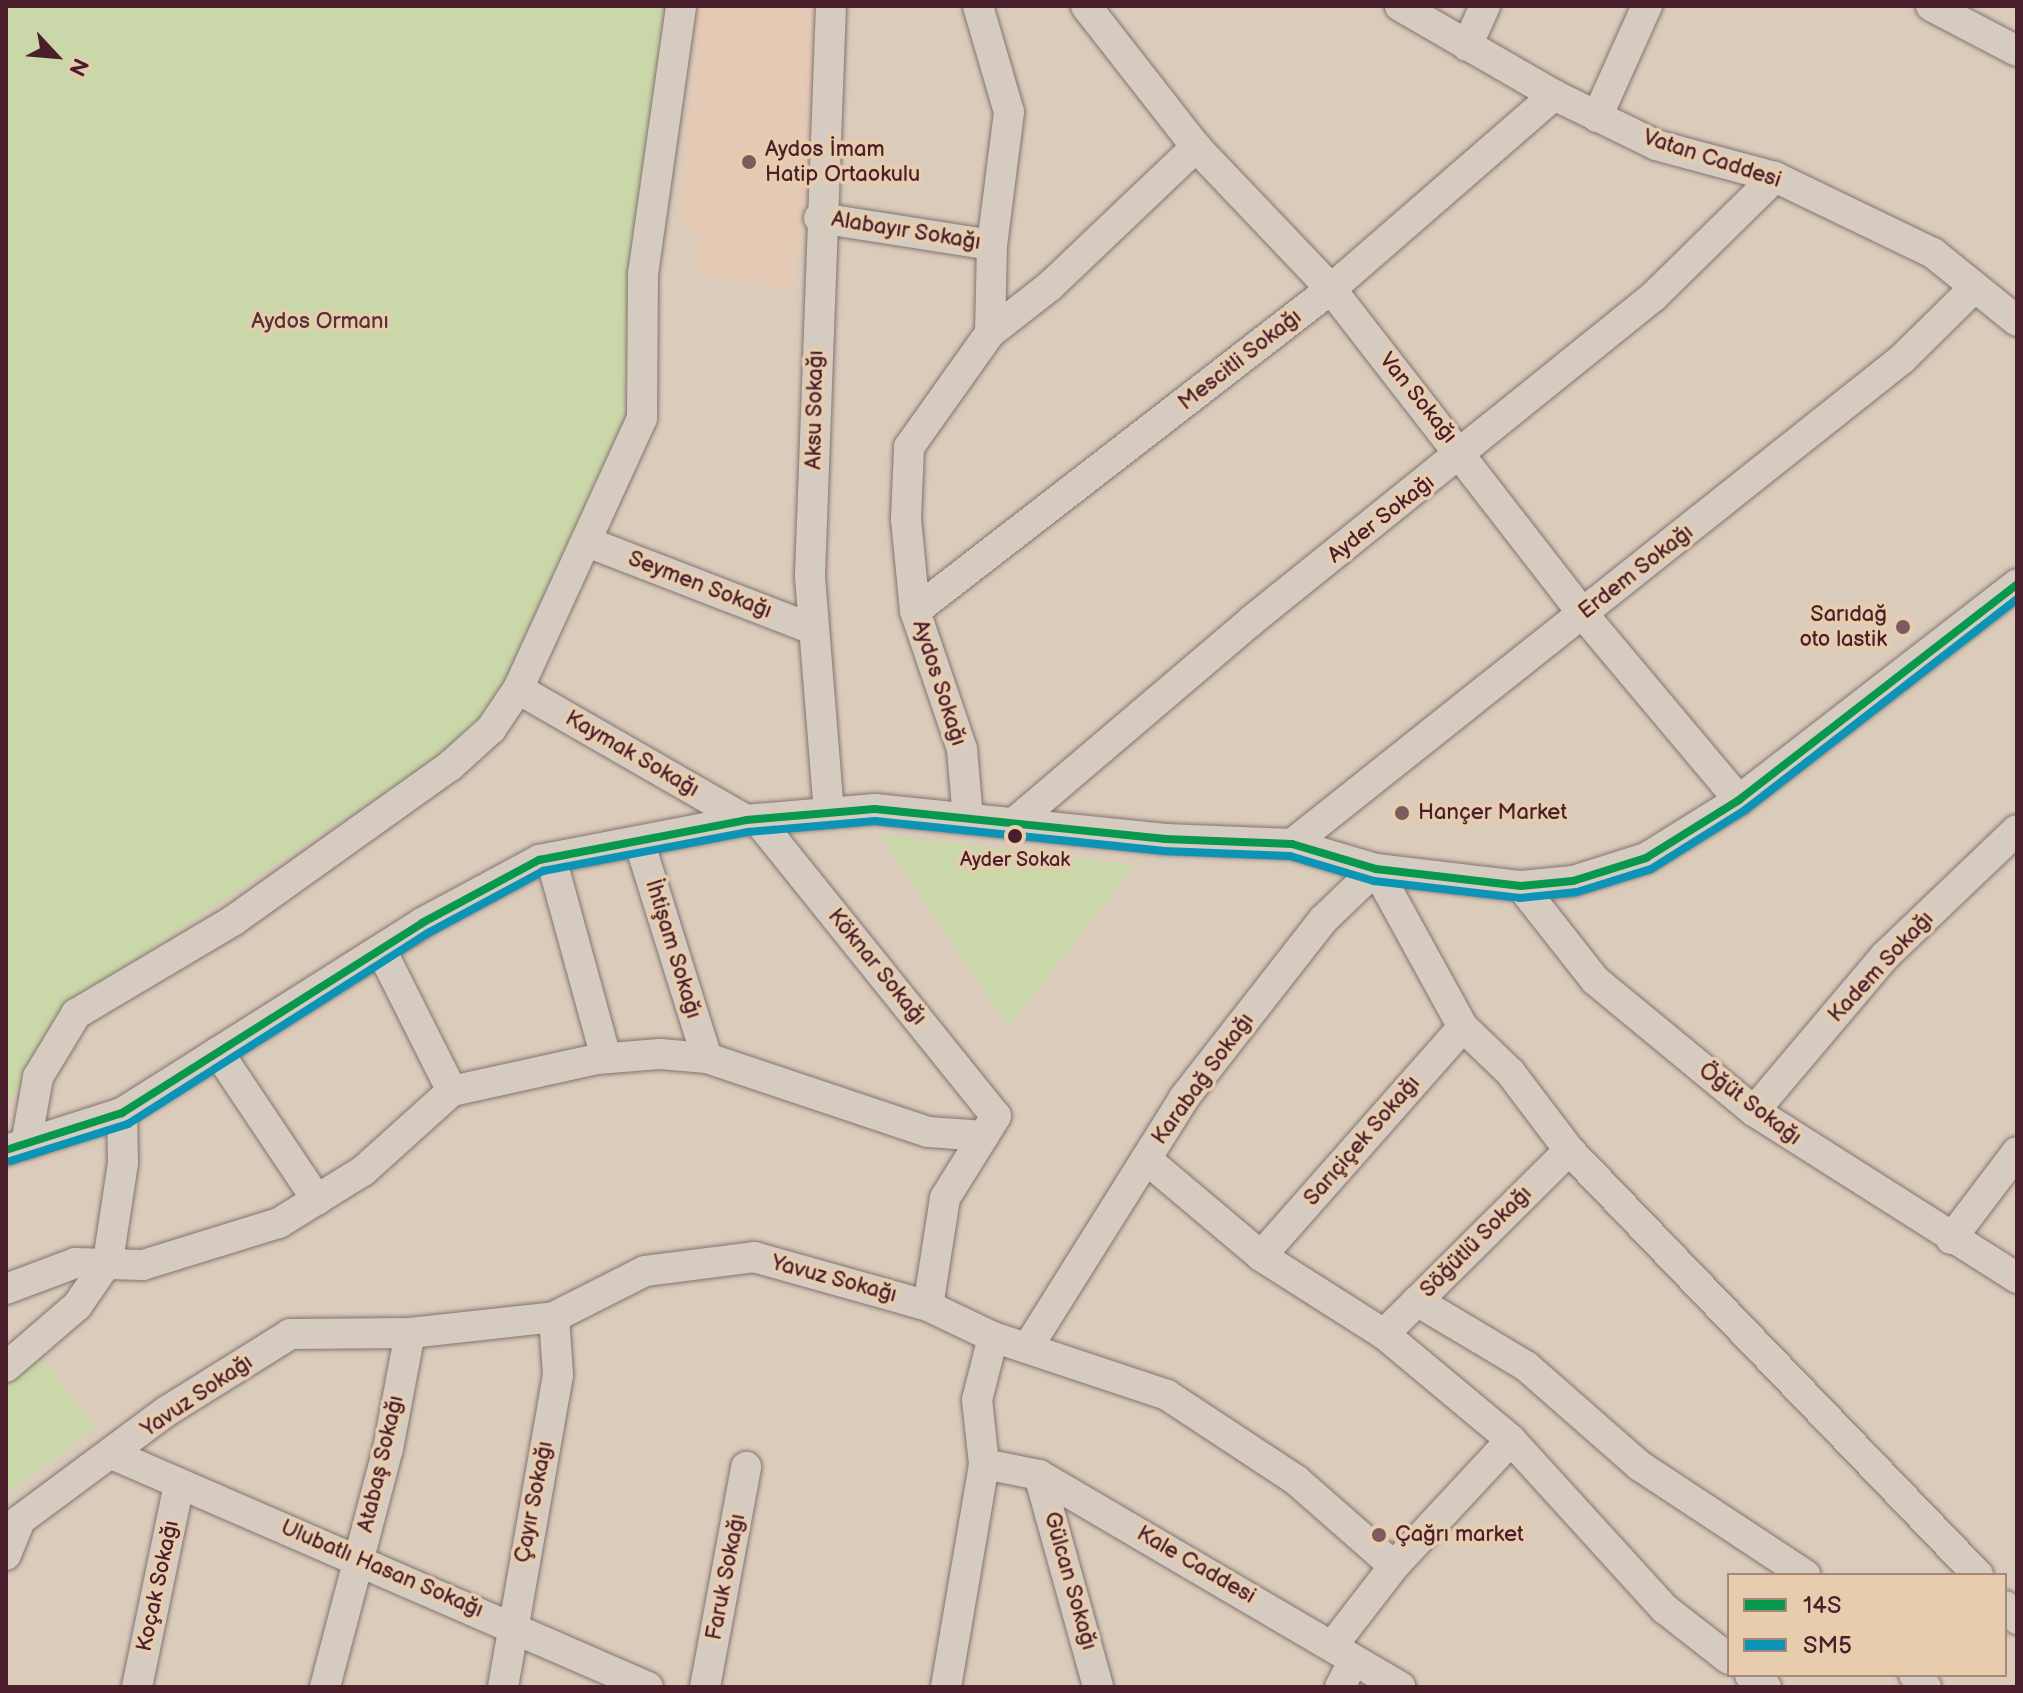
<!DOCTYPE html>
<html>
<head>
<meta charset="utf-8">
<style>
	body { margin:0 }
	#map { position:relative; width:2023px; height:1693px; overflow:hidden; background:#dacbbb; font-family:"Balsamiq Sans",sans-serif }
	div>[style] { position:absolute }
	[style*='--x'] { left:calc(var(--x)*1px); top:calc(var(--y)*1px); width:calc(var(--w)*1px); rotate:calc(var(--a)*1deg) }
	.built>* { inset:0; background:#e4c9b4 }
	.green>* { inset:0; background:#cad7a9 }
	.roads { filter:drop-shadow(0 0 2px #83746f) drop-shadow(0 0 2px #83746f) }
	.minor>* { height:30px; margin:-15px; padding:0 15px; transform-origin:15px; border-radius:15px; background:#d5cbc0 }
	.bus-1>* { height:8px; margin:-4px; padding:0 4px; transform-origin:4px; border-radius:4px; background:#07984d }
	.bus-2>* { height:8px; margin:-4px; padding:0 4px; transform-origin:4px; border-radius:4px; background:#0b94b6 }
	.dots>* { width:22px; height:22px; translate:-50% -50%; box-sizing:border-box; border:4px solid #e7ccae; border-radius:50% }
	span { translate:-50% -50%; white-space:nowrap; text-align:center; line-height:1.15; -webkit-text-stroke:7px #e7ccae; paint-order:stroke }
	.bus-label { font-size:20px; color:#4a1f2b }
	.poi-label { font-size:22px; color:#4a1f2b }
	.left { translate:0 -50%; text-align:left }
	.right { translate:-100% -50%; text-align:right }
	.street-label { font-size:22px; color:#4a1f2b }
	.park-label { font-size:22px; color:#553236 }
	.frame { position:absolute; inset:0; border:8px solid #4a1f2b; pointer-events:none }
	.legend { position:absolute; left:1727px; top:1573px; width:280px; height:104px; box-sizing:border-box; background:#e7ccae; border:2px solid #a8877a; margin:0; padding:10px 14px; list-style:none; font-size:24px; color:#4a1f2b }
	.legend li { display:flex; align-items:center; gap:16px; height:40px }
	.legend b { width:40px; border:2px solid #a8877a }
	.north { position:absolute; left:16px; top:16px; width:80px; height:80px; -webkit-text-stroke:6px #e7ccae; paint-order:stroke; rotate:116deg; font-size:22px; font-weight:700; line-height:32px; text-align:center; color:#4a1f2b }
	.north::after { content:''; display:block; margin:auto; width:28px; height:36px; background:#4a1f2b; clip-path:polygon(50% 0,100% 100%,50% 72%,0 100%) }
</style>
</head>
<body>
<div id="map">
	<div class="built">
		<i style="clip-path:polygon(699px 6px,821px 6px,823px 96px,792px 291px,694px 274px,700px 232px,679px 227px)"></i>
	</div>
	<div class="green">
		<i style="clip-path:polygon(6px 6px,663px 6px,646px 241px,621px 426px,483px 725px,68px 1005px,6px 1108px)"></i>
		<i style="clip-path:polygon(880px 834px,1135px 865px,1009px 1026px)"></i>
		<i style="clip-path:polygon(39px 1354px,95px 1427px,6px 1495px,6px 1379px)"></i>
	</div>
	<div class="roads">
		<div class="minor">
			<i style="--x:1086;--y:6;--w:179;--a:52"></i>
			<i style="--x:1196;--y:147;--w:196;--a:46.4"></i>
			<i style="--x:1331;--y:289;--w:410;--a:52.2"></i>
			<i style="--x:1582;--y:613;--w:244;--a:50"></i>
			<i style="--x:1400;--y:6;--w:178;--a:30"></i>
			<i style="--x:1554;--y:95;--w:114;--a:26.1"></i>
			<i style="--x:1656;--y:145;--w:123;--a:15.1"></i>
			<i style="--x:1775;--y:177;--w:175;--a:25.7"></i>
			<i style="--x:1933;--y:253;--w:108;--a:39"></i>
			<i style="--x:1931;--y:6;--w:97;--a:27.6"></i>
			<i style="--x:1467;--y:46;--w:44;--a:-65.8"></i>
			<i style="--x:1597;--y:117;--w:122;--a:-65.8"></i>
			<i style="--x:819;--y:218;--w:175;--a:8.9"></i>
			<i style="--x:990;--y:333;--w:76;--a:-38.1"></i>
			<i style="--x:1050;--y:286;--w:202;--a:-43.6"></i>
			<i style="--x:587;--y:542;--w:242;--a:21.1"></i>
			<i style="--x:915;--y:611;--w:526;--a:-37.74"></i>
			<i style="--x:1331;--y:289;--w:296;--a:-41"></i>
			<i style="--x:518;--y:689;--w:263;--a:29.9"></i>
			<i style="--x:829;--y:813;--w:239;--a:-94.6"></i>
			<i style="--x:810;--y:575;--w:569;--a:-87.89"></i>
			<i style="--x:757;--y:819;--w:381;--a:51.2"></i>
			<i style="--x:996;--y:1116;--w:97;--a:121.9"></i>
			<i style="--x:945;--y:1198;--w:109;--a:98.9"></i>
			<i style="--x:968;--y:819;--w:70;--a:-94.9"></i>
			<i style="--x:962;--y:749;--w:146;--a:-108.8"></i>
			<i style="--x:915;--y:611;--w:92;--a:-95.6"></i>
			<i style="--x:906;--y:519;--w:72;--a:-87.6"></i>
			<i style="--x:909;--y:447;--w:140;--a:-54.6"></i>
			<i style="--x:990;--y:333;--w:88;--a:-88.7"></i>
			<i style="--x:992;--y:245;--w:134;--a:-82.7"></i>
			<i style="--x:1009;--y:112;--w:110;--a:-106.3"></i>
			<i style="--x:1015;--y:822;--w:310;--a:-40.4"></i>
			<i style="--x:1251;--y:621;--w:516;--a:-38.87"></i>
			<i style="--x:1653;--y:297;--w:171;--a:-44.5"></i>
			<i style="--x:639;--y:841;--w:227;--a:72.6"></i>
			<i style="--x:1292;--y:844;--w:779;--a:-38.49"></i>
			<i style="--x:1902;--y:359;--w:98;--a:-44.6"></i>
			<i style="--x:551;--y:858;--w:207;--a:74.6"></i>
			<i style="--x:1521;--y:886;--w:120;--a:51.8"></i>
			<i style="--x:1595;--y:980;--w:206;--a:39.5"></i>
			<i style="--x:1754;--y:1111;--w:312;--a:32.4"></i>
			<i style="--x:381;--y:950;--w:158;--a:63.3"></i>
			<i style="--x:218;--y:1052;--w:178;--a:56.2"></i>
			<i style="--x:1754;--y:1111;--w:203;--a:-49.8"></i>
			<i style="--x:1885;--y:956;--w:182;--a:-43.7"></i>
			<i style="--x:26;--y:1144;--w:68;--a:-79.8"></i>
			<i style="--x:38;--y:1077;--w:74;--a:-58.9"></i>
			<i style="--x:76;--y:1014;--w:184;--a:-30.7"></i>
			<i style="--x:234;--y:920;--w:265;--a:-35.5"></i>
			<i style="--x:450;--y:766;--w:55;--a:-42.1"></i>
			<i style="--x:491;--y:729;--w:48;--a:-56"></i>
			<i style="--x:518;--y:689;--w:298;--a:-65.4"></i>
			<i style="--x:642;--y:418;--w:144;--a:-89.6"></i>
			<i style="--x:643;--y:274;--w:271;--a:-81.9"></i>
			<i style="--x:6;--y:1150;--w:122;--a:-17.7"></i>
			<i style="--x:122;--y:1113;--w:355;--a:-32.3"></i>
			<i style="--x:422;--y:923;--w:133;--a:-28.3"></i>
			<i style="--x:539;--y:860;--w:211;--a:-10.9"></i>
			<i style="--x:746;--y:820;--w:129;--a:-4.9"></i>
			<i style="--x:875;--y:809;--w:292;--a:5.9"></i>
			<i style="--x:1165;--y:839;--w:127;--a:2.3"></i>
			<i style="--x:1292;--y:844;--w:88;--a:16.6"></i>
			<i style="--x:1376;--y:869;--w:146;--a:6.7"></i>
			<i style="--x:1521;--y:886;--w:52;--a:-5.5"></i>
			<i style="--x:1573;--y:881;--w:77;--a:-17.5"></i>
			<i style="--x:1646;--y:858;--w:110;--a:-31.9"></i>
			<i style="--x:1739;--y:800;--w:352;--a:-37.8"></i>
			<i style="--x:1146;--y:1159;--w:150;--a:40.1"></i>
			<i style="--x:1261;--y:1256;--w:146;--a:32.4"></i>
			<i style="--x:1384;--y:1334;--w:165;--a:39.8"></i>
			<i style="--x:1511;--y:1440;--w:229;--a:47.7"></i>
			<i style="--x:1665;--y:1609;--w:81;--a:38"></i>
			<i style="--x:1951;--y:1239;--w:109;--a:-52.8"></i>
			<i style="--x:1261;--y:1256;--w:305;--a:-48.6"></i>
			<i style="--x:6;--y:1289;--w:74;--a:-20.6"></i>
			<i style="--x:75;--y:1263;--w:68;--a:1.7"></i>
			<i style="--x:143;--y:1265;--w:142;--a:-17.2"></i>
			<i style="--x:279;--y:1223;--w:99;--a:-31.8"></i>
			<i style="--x:363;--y:1171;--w:120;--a:-42"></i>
			<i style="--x:452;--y:1091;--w:148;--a:-12.4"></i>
			<i style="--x:597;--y:1059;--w:63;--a:-4.5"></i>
			<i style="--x:660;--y:1054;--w:47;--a:4.9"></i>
			<i style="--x:707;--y:1058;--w:233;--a:18.5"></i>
			<i style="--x:928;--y:1132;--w:56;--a:4.1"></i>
			<i style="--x:1417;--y:1301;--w:127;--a:30.8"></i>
			<i style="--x:1526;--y:1366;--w:152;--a:41.3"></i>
			<i style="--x:1640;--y:1466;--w:198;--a:33.4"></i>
			<i style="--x:1384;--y:1334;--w:261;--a:-44.8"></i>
			<i style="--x:1028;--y:1347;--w:294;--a:-57.9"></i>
			<i style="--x:1184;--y:1098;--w:226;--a:-52"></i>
			<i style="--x:1323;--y:920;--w:74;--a:-43.9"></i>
			<i style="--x:1376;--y:869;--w:180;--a:61.2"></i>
			<i style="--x:1463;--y:1027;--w:65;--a:43.8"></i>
			<i style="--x:1510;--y:1072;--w:98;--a:52.9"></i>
			<i style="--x:1569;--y:1150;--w:590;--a:46.1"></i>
			<i style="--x:6;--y:1367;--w:94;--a:-40.7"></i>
			<i style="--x:77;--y:1306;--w:55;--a:-55.4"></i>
			<i style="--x:108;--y:1261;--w:99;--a:-81.3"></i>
			<i style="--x:123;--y:1163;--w:50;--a:-91.1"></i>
			<i style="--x:114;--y:1455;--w:582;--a:23.48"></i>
			<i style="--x:984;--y:1464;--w:56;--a:11.3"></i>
			<i style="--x:1039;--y:1475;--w:419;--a:30.4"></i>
			<i style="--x:1039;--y:1475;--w:220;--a:74.4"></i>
			<i style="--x:6;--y:1555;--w:38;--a:-68"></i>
			<i style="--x:20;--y:1520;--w:183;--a:-36.6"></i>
			<i style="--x:167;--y:1411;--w:145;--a:-32"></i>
			<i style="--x:290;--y:1334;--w:120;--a:-0.5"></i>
			<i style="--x:410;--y:1333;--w:145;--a:-6.3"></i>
			<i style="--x:554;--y:1317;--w:102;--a:-26.8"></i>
			<i style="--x:645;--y:1271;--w:110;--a:-7.3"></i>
			<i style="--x:754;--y:1257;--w:181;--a:15.7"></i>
			<i style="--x:928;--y:1306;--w:72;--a:25.5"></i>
			<i style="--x:993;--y:1337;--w:183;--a:18.4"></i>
			<i style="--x:1167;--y:1395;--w:154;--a:33.4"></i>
			<i style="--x:1296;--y:1480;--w:130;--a:41.3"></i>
			<i style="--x:2005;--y:1606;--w:18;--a:47"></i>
			<i style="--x:1333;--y:1645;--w:100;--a:-52.3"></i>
			<i style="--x:1394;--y:1566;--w:172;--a:-47.1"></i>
			<i style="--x:1750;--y:1675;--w:20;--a:37"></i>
			<i style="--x:1914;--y:1675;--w:17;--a:45"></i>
			<i style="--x:137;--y:1687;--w:207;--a:-78.3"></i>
			<i style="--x:325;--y:1687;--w:246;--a:-75.2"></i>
			<i style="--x:388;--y:1449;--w:118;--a:-79.3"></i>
			<i style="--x:503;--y:1687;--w:317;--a:-80"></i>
			<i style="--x:558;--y:1375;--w:58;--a:-93.9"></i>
			<i style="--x:705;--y:1687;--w:224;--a:-79.4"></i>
			<i style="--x:946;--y:1687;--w:226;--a:-80.3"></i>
			<i style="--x:984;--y:1464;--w:64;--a:-96.2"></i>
			<i style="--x:977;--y:1400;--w:65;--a:-75.7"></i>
			<i style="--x:1340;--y:1687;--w:30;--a:-63"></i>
		</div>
	</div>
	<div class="bus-1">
		<i style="--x:6;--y:1150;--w:122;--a:-17.7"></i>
		<i style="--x:122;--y:1113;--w:355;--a:-32.3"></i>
		<i style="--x:422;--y:923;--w:133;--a:-28.3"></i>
		<i style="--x:539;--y:860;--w:211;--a:-10.9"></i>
		<i style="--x:746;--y:820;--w:129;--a:-4.9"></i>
		<i style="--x:875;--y:809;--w:292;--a:5.9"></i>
		<i style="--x:1165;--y:839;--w:127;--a:2.3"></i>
		<i style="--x:1292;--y:844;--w:88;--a:16.6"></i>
		<i style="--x:1376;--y:869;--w:146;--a:6.7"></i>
		<i style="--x:1521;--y:886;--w:52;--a:-5.5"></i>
		<i style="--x:1573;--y:881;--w:77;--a:-17.5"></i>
		<i style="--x:1646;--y:858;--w:110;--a:-31.9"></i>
		<i style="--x:1739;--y:800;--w:352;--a:-37.8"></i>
	</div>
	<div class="bus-2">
		<i style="--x:10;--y:1161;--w:124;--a:-17.4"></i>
		<i style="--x:128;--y:1124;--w:356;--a:-32.5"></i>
		<i style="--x:428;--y:933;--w:131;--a:-28.3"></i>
		<i style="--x:543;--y:871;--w:209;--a:-10.8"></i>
		<i style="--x:748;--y:832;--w:127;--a:-5"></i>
		<i style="--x:875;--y:821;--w:291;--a:5.9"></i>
		<i style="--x:1164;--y:851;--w:126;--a:2.3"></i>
		<i style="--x:1290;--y:856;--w:88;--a:16.6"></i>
		<i style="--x:1374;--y:881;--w:147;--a:6.6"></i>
		<i style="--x:1520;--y:898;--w:57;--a:-6"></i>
		<i style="--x:1577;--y:892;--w:77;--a:-17.3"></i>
		<i style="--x:1651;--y:869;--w:111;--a:-32.1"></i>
		<i style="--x:1745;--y:810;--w:344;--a:-37.8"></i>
	</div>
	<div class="dots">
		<i style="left:749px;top:162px;background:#7c5b5d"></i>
		<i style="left:1903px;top:627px;background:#7c5b5d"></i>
		<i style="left:1402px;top:813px;background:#7c5b5d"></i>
		<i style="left:1015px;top:836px;background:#4a1f2b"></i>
		<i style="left:1379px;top:1535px;background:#7c5b5d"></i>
	</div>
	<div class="bus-label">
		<span style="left:1015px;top:860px">Ayder Sokak</span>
	</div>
	<div class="poi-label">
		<span class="left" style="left:765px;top:162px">Aydos İmam<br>Hatip Ortaokulu</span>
		<span class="right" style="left:1887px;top:627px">Sarıdağ<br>oto lastik</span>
		<span class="left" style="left:1418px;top:813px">Hançer Market</span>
		<span class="left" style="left:1395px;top:1535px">Çağrı market</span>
	</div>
	<div class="street-label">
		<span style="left:1712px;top:159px;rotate:18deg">Vatan Caddesi</span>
		<span style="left:906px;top:231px;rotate:9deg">Alabayır Sokağı</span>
		<span style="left:1240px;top:360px;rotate:-38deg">Mescitli Sokağı</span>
		<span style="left:1418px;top:398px;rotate:51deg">Van Sokağı</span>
		<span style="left:815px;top:410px;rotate:-89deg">Aksu Sokağı</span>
		<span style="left:1381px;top:519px;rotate:-38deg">Ayder Sokağı</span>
		<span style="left:1636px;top:572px;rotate:-38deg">Erdem Sokağı</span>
		<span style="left:700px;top:585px;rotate:21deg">Seymen Sokağı</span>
		<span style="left:939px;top:683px;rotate:72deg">Aydos Sokağı</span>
		<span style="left:632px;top:754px;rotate:30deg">Kaymak Sokağı</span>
		<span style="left:673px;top:949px;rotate:73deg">İhtişam Sokağı</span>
		<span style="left:877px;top:967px;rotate:51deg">Köknar Sokağı</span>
		<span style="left:1881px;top:967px;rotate:-47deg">Kadem Sokağı</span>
		<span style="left:1203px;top:1079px;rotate:-54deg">Karabağ Sokağı</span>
		<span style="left:1750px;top:1104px;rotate:37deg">Öğüt Sokağı</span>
		<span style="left:1362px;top:1141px;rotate:-49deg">Sarıçiçek Sokağı</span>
		<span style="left:1476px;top:1242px;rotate:-45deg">Söğütlü Sokağı</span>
		<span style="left:834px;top:1279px;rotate:15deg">Yavuz Sokağı</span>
		<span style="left:197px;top:1396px;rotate:-34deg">Yavuz Sokağı</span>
		<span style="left:381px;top:1464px;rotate:-77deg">Atabaş Sokağı</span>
		<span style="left:534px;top:1502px;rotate:-79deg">Çayır Sokağı</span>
		<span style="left:1196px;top:1565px;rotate:30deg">Kale Caddesi</span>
		<span style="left:382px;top:1569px;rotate:23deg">Ulubatlı Hasan Sokağı</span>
		<span style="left:726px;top:1577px;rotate:-79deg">Faruk Sokağı</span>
		<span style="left:1070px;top:1581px;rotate:74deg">Gülcan Sokağı</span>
		<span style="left:158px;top:1586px;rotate:-78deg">Koçak Sokağı</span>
	</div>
	<div class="park-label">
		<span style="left:320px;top:322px">Aydos Ormanı</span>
	</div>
	<div class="frame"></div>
	<ul class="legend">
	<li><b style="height:10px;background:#07984d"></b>14S</li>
	<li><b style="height:10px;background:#0b94b6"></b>SM5</li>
	</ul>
	<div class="north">N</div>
</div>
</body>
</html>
